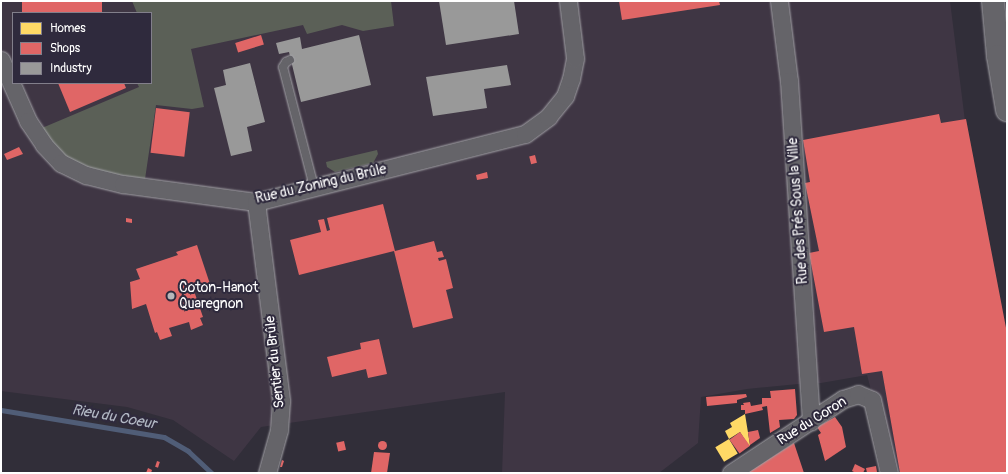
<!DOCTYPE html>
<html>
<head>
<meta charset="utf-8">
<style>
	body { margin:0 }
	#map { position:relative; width:1008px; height:474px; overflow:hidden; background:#312e39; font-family:Pangolin,sans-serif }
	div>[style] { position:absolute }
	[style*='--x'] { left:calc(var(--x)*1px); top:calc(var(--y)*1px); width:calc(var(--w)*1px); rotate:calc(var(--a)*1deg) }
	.built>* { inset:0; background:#3f3644 }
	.green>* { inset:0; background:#5b6057 }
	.homes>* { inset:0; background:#ffd966; transform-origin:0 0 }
	.shops>* { inset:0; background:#e06666; transform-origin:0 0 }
	.round { border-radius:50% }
	.industry>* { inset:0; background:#999 }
	.stream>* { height:5px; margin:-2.5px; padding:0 2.5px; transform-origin:2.5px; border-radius:2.5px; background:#505d77 }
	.roads { filter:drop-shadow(0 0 1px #a2a1a6) drop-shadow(0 0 1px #a2a1a6) }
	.lane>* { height:8px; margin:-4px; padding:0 4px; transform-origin:4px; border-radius:4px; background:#656469 }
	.street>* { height:17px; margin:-8.5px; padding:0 8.5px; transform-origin:8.5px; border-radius:8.5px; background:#656469 }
	.secondary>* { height:22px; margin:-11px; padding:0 11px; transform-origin:11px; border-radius:11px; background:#656469 }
	.dots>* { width:11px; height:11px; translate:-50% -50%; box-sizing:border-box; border:2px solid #2f2a3d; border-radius:50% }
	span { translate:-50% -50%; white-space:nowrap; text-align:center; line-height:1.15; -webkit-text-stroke:4px #2f2a3d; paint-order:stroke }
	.street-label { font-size:14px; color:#fff }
	.poi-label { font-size:14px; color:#fff }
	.left { translate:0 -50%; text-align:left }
	.water-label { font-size:15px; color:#b2b8c4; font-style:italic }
	.frame { position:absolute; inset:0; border:2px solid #fff; pointer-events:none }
	.legend { position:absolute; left:12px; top:12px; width:140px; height:72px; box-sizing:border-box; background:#2f2a3d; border:1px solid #827f8b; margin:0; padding:5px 7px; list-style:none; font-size:12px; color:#fff }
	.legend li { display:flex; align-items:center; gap:8px; height:20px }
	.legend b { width:20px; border:1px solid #827f8b }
</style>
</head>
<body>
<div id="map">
	<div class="built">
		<i style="clip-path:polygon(evenodd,1px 1px,950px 1px,965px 121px,966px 119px,1007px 333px,1007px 473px,893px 473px,867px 375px,821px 383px,809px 383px,747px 389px,701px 397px,698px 443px,659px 473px,502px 473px,505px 392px,261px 427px,234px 461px,173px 420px,127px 407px,1px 391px,1px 1px,13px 13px,151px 13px,151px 83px,13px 83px,13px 13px)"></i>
	</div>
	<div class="green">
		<i style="clip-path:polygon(132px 1px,391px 1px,394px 26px,363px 31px,342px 25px,307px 34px,303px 25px,191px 49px,204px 107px,192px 109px,156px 105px,145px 179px,99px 172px,66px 157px,53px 144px,42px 128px,139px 87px,137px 83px,151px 83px,151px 13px,137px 13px)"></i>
		<i style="clip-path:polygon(377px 150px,378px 154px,373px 163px,335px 172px,327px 167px,326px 162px)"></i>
	</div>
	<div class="homes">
		<i style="clip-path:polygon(745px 414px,750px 445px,749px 446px,740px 432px,729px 439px,725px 431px,732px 427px,730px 423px)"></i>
		<i style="left:729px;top:439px;width:17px;height:16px;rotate:59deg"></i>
	</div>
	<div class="shops">
		<i style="left:22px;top:1px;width:80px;height:13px"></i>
		<i style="clip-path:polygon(619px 1px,719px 1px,720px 5px,622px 20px)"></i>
		<i style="left:261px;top:35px;width:10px;height:27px;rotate:73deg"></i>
		<i style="clip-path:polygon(58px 83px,124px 83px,126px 88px,70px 112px)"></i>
		<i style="left:156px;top:108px;width:34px;height:45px;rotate:7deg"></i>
		<i style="clip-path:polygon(939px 114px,941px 123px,966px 119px,1007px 333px,1007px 473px,900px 473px,882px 371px,862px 374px,854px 327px,824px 332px,809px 253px,819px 251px,805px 183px,810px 182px,803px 140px)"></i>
		<i style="clip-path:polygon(19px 147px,23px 154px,7px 160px,4px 154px)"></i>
		<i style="left:535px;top:155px;width:8px;height:6px;rotate:76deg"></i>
		<i style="clip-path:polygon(487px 172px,488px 178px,477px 180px,476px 175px)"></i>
		<i style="clip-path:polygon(383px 204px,395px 251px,434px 241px,437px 252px,442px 251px,444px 257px,438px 258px,439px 261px,446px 259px,453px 288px,446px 290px,453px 318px,413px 328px,394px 251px,299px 275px,290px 240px,321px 232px,318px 220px,324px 219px,327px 231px,330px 230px,327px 218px)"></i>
		<i style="clip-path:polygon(126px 218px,132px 219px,132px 223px,126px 222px)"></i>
		<i style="clip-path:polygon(197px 245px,210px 284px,193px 288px,203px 317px,200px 318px,203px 325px,191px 330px,189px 322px,169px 328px,172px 336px,160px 340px,157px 332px,155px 333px,146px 304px,132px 309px,130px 282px,140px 279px,136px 269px,178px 255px,176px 252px)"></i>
		<i style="clip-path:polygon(379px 339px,387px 374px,368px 378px,366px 369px,332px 377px,327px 357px,361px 349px,360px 343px)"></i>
		<i style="clip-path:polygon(795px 389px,797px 415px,794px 419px,779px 420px,780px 427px,770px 433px,767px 406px,762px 407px,763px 410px,745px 414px,745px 410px,741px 410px,741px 405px,744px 405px,743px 403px,750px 402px,751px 406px,762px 404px,762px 398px,771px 398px,770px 391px)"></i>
		<i style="clip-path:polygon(746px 394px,747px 397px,737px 400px,737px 403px,707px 406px,706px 397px)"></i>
		<i style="clip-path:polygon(835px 417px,842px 427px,846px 447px,825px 461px,818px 435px,821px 433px,817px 427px)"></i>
		<i style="clip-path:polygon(758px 430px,760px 438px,750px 445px,748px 432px)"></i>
		<i style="left:740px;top:432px;width:17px;height:13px;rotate:54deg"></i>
		<i class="round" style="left:377.5px;top:440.5px;width:9px;height:9px"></i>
		<i style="left:344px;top:441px;width:9px;height:8px;rotate:77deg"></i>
		<i style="clip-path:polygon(794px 443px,804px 473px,747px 473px,783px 450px)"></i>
		<i style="clip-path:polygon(374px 452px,390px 453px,387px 473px,371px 473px)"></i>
		<i style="clip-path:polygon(282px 460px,284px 461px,282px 467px,280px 467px)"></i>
		<i style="left:157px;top:461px;width:3px;height:6px;rotate:18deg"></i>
		<i style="clip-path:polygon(855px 464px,865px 469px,863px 473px,856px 473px,852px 471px)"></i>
		<i style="clip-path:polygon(876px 466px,877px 472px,867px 473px,866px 468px)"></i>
		<i style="clip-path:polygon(148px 468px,152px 470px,151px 473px,146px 473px)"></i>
	</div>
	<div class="industry">
		<i style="clip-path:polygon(439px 1px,514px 1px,519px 34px,446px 45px)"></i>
		<i style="clip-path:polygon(359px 35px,371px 85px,301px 102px,289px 52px,279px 54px,276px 43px,300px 37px,302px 49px)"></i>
		<i style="clip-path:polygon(250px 63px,265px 122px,247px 127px,252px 151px,231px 156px,214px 88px,226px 85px,223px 70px)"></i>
		<i style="clip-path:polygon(507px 65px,511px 85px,484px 89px,487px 108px,433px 116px,426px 77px)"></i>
	</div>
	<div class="stream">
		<i style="--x:1;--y:410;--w:165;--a:9.4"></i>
		<i style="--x:164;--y:437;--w:28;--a:30"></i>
		<i style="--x:188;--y:451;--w:33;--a:43"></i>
	</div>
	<div class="roads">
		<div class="lane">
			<i style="--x:290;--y:60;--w:4;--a:153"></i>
			<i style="--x:286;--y:62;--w:6;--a:121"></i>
			<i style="--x:283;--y:67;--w:124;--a:75.5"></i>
		</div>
		<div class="street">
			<i style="--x:779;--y:1;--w:81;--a:82.9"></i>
			<i style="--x:789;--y:81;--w:341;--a:86.3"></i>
			<i style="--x:1;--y:60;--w:67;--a:66.1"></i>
			<i style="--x:28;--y:121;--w:29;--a:56"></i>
			<i style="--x:44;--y:145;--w:25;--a:47"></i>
			<i style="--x:61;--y:163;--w:28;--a:26"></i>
			<i style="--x:86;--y:175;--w:38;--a:14"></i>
			<i style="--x:123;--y:184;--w:134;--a:7.7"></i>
			<i style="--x:256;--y:202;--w:277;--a:-14.2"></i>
			<i style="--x:525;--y:134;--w:29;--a:-36"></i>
			<i style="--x:548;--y:117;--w:27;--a:-51"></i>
			<i style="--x:565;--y:96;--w:18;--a:-71"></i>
			<i style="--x:571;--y:79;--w:21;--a:-79"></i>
			<i style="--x:575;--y:58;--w:57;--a:-97"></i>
			<i style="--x:256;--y:202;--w:201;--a:82.8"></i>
			<i style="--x:281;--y:401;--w:29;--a:94"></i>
			<i style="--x:279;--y:430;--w:45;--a:105.6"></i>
			<i style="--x:731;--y:473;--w:134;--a:-33.5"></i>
			<i style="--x:843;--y:399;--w:16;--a:-18"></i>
			<i style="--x:858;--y:394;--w:15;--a:23"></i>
			<i style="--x:872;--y:400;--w:75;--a:76.9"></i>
		</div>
		<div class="secondary">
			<i style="--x:993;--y:1;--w:55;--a:84.8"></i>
			<i style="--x:998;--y:56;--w:55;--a:80.5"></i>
		</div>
	</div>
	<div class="dots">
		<i style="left:171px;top:296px;background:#b7b6ba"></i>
	</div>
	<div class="street-label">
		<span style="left:321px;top:184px;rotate:-13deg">Rue du Zoning du Brûle</span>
		<span style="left:798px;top:211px;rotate:-94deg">Rue des Prés Sous la Ville</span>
		<span style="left:275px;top:362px;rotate:-96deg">Sentier du Brûle</span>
		<span style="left:812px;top:421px;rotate:-32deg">Rue du Coron</span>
	</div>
	<div class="poi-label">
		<span class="left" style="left:179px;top:296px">Coton-Hanot<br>Quaregnon</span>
	</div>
	<div class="water-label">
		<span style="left:114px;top:417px;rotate:10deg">Rieu du Coeur</span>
	</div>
	<div class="frame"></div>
	<ul class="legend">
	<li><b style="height:11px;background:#ffd966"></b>Homes</li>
	<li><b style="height:11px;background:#e06666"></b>Shops</li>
	<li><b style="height:11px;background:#999"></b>Industry</li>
	</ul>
</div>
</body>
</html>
